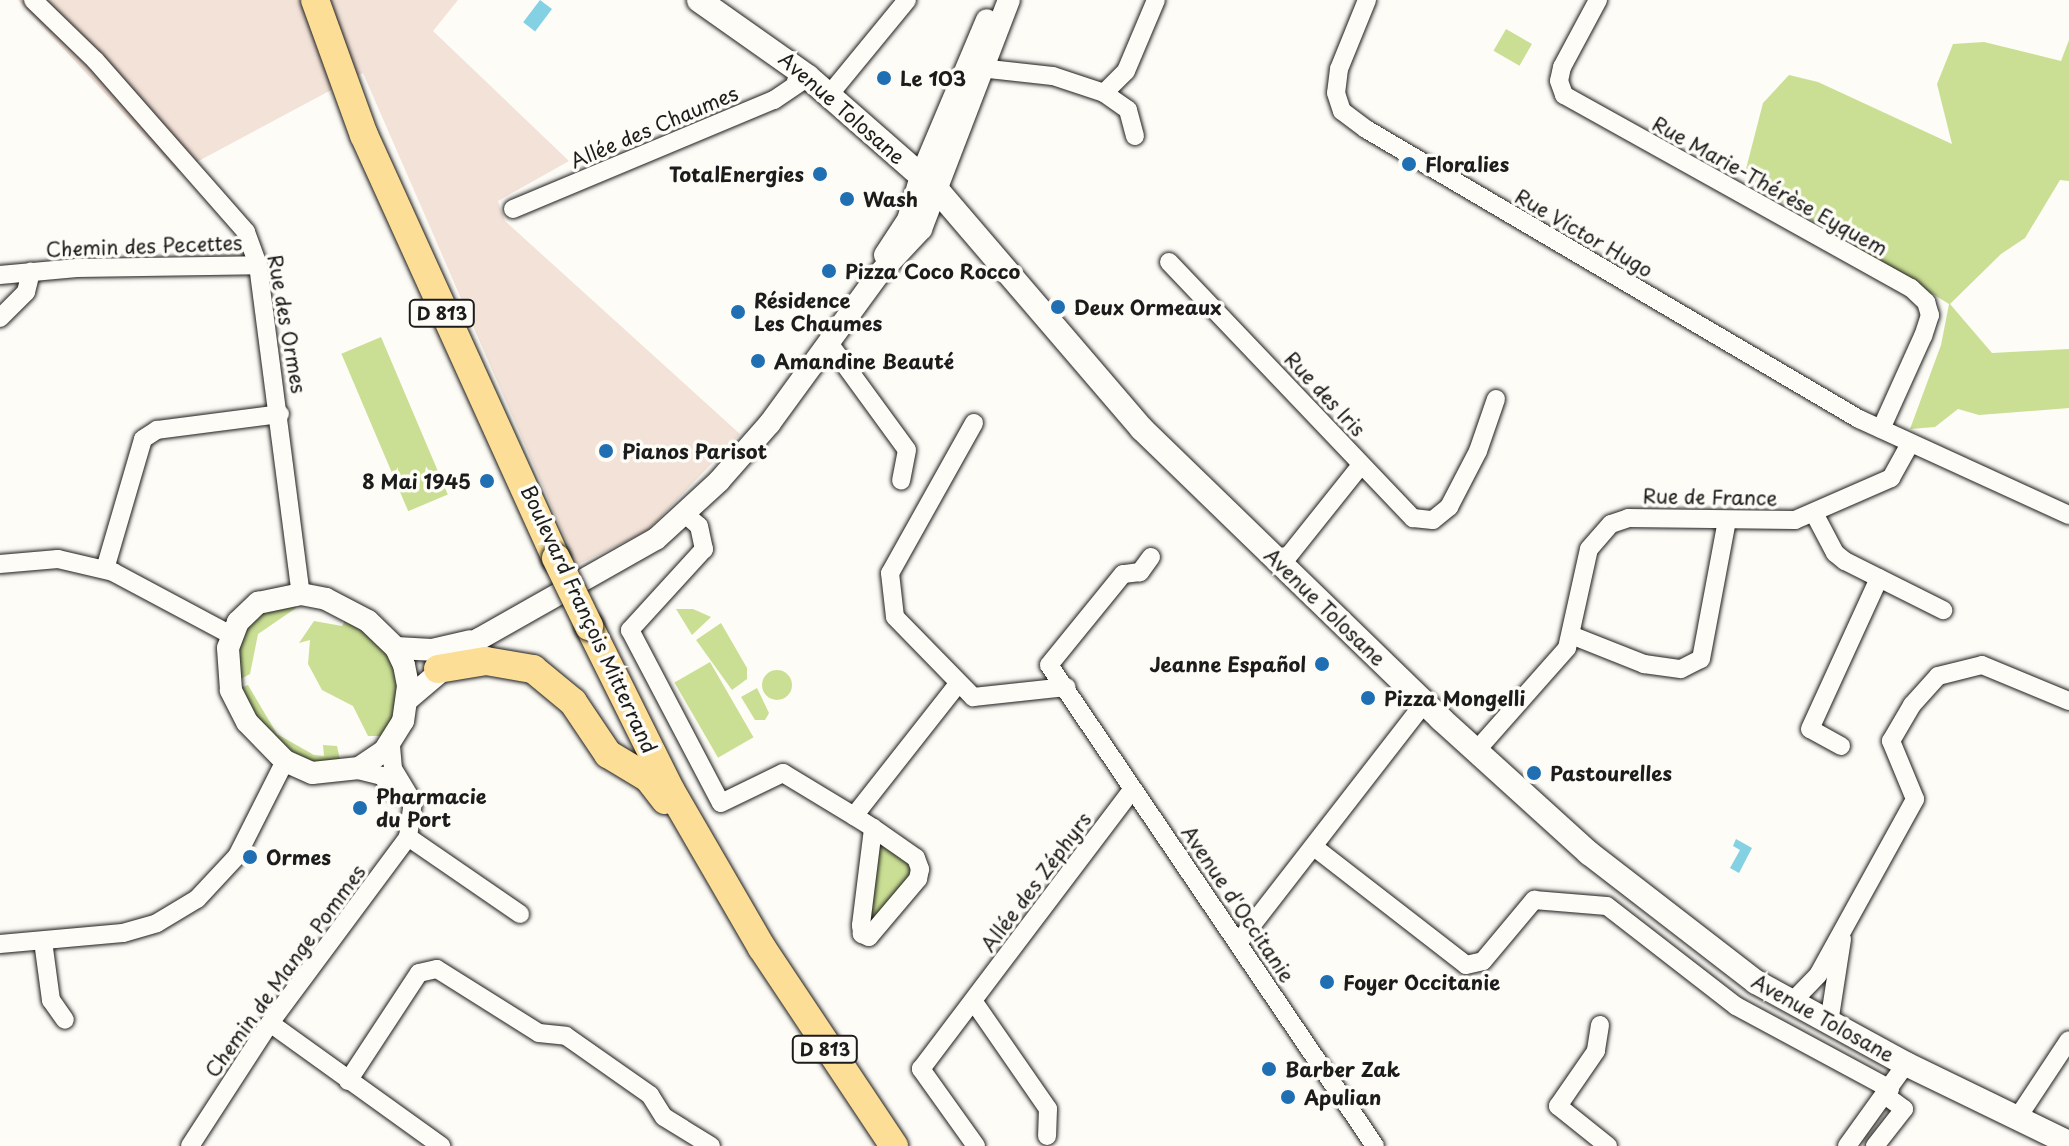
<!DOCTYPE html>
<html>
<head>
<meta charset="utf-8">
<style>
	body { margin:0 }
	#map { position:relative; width:2069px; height:1146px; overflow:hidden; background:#fdfcf7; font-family:"Playpen Sans",sans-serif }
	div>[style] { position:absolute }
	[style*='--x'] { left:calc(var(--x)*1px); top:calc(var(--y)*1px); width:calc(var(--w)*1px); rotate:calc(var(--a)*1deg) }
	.built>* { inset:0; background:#f3e2d8 }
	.green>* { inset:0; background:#cadf94; transform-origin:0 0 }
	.round { border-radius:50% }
	.water>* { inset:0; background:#84d1e3; transform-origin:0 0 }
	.roads { filter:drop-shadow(0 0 2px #1c1c1c) drop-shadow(0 0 2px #1c1c1c) }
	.minor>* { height:18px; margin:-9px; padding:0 9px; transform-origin:9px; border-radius:9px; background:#fdfcf7 }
	.tertiary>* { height:22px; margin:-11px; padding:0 11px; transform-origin:11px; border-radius:11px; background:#fdfcf7 }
	.secondary>* { height:24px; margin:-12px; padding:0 12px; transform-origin:12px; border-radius:12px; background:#fdfcf7 }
	.primary>* { height:28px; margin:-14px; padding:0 14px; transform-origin:14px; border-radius:14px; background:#fdde96 }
	.bridges { filter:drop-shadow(0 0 2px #1c1c1c) drop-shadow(0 0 2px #1c1c1c) }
	.primary-bridge>* { height:28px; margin:-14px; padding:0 14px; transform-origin:14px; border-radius:14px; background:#fdde96 }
	.dots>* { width:22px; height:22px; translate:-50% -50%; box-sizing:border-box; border:4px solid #fdfcf7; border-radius:50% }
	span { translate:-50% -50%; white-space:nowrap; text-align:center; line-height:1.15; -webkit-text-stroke:7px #fdfcf7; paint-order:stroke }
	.shield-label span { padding:2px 6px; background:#fdfcf7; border:2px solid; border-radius:6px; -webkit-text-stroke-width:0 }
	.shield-label { font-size:18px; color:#1c1c1c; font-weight:700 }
	.poi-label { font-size:20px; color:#1c1c1c; font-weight:700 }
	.left { translate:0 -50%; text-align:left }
	.right { translate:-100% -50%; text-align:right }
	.street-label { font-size:20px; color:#1c1c1c }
</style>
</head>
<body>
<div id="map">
	<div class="built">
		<i style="clip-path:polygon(18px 0,458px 0,433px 31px,569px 161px,498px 201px,505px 221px,740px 434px,647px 531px,577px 565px,363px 73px,178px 172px)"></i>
	</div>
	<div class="green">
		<i style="left:1506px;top:29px;width:30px;height:25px;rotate:30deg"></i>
		<i style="clip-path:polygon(2069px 40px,2069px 181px,2060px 180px,2025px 238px,2001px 254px,1950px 304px,1992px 353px,2069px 349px,2069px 408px,1979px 415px,1958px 409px,1935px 427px,1910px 429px,1941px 345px,1949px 304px,1759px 188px,1746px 169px,1763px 103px,1789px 75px,1818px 82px,1952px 144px,1937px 84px,1953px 44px,1984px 42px,2061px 61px)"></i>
		<i style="left:381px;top:337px;width:171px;height:43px;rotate:67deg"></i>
		<i style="clip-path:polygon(297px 602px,296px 608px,258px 634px,250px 674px,237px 681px,240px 636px,258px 613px)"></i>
		<i style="clip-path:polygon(676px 609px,693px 609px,711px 617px,692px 635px)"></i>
		<i style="clip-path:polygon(347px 617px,368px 632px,394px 662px,399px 703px,385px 736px,368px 736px,353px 706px,322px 690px,308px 664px,310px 640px,299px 643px,314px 621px,342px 626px)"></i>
		<i style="clip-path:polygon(721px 623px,747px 668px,747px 679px,732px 690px,696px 640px)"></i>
		<i style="left:710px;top:662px;width:87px;height:41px;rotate:60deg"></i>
		<i class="round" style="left:762px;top:670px;width:30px;height:30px"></i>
		<i style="clip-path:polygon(248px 685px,277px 734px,314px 755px,324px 756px,323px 745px,337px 746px,341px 764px,320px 765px,294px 755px,261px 726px,240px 688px)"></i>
		<i style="clip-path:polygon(757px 688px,769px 713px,765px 720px,755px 720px,741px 697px)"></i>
		<i style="clip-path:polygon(882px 845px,911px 861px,913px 875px,868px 925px,877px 848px)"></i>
	</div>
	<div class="water">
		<i style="left:540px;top:0;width:15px;height:28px;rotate:37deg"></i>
		<i style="clip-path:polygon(1736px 839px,1752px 848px,1739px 873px,1730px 868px,1740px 850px,1733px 846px)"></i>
	</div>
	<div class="roads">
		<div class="minor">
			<i style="--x:33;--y:0;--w:86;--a:44.1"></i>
			<i style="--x:95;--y:60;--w:229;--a:48.7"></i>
			<i style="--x:246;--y:232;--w:35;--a:70"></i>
			<i style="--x:258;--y:265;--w:332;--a:82.6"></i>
			<i style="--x:1367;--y:0;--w:74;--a:112.1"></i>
			<i style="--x:1339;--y:69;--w:24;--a:97"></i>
			<i style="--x:1336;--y:93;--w:19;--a:72"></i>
			<i style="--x:1342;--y:111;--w:30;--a:37"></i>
			<i style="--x:1366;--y:129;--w:572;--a:30.47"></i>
			<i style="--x:1859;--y:419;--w:231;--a:24.6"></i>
			<i style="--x:1598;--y:0;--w:76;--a:118.2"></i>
			<i style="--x:1562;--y:67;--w:14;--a:102"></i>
			<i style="--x:1559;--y:81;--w:15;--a:70"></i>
			<i style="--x:1564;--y:95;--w:397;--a:29.1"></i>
			<i style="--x:1911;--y:288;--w:21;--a:43"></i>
			<i style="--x:1926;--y:302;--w:14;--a:73"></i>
			<i style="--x:1930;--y:315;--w:22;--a:108"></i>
			<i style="--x:1923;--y:336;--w:102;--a:114.3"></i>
			<i style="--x:971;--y:67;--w:82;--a:6.3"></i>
			<i style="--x:1053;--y:76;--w:54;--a:18.4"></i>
			<i style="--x:1104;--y:93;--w:29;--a:35"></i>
			<i style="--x:1128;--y:110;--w:27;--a:75"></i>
			<i style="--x:1104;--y:93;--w:31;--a:-45"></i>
			<i style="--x:1126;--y:71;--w:77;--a:-67.1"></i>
			<i style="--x:829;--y:95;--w:123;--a:-50.6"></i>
			<i style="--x:513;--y:209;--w:283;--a:-22.7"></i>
			<i style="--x:774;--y:100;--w:41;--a:-34.1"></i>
			<i style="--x:1169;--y:262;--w:354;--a:46.4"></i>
			<i style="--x:1413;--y:518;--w:20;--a:6"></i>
			<i style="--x:1433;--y:520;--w:21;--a:-39"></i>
			<i style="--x:1449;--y:507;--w:63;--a:-62.6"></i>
			<i style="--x:1478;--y:451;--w:55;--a:-70.9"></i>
			<i style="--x:0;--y:275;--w:77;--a:-5.2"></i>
			<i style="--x:77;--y:268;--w:181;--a:-0.9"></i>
			<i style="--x:0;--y:318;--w:37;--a:-45"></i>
			<i style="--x:26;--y:292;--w:21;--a:-76"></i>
			<i style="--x:829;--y:343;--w:132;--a:53.9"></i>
			<i style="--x:907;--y:450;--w:31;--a:101"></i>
			<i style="--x:974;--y:423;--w:172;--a:119.2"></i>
			<i style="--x:890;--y:573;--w:44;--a:83.5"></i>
			<i style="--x:895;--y:617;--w:112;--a:45.7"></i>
			<i style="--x:973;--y:697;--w:94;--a:-6.1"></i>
			<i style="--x:685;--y:514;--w:18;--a:41"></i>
			<i style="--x:699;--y:526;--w:24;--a:78"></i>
			<i style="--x:704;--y:549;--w:110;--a:132.4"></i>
			<i style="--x:630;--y:630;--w:195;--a:62.3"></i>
			<i style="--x:721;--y:803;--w:69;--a:-25.8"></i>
			<i style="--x:783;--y:773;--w:83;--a:31.2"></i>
			<i style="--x:854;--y:816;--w:167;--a:-51.8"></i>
			<i style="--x:1815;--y:515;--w:43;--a:62.2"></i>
			<i style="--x:1835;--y:553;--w:13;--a:39"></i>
			<i style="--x:1845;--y:561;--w:110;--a:26.6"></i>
			<i style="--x:1151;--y:557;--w:19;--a:126"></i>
			<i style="--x:1140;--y:572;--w:17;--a:173"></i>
			<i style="--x:1123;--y:574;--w:117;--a:129.1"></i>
			<i style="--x:1049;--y:665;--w:581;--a:55.87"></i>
			<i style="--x:0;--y:564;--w:58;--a:-4.9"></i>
			<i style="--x:58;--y:559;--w:57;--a:13.3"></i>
			<i style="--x:113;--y:572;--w:134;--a:28.1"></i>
			<i style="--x:1282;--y:564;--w:127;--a:-51.4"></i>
			<i style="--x:105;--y:569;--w:135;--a:-73.7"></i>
			<i style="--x:143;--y:439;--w:17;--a:-33"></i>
			<i style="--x:157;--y:430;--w:124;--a:-7.4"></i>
			<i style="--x:1571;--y:635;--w:79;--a:21.7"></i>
			<i style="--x:1644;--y:664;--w:37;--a:8"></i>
			<i style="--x:1681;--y:669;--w:22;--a:-27"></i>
			<i style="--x:1701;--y:659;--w:141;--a:-79.4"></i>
			<i style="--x:1841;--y:746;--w:35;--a:-151"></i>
			<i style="--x:1810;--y:729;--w:166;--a:-65.4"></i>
			<i style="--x:1476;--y:751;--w:137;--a:-48.5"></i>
			<i style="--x:1567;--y:648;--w:101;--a:-77.5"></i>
			<i style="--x:1589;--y:549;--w:33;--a:-49"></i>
			<i style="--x:1611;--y:524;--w:18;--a:-19"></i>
			<i style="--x:1628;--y:518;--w:167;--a:0.7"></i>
			<i style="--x:1795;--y:520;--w:105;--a:-23.6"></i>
			<i style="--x:1891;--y:478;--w:37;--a:-61"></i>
			<i style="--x:354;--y:769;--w:29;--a:14"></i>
			<i style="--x:382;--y:776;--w:23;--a:52"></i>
			<i style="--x:854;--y:816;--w:22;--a:32"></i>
			<i style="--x:873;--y:828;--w:52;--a:34.9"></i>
			<i style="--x:916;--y:858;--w:12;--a:70"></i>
			<i style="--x:920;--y:869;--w:10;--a:101"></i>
			<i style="--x:918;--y:879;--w:76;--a:130.2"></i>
			<i style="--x:869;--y:937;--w:8;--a:-157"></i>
			<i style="--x:862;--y:934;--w:9;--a:-96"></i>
			<i style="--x:861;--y:925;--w:98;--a:-82.9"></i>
			<i style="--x:408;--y:837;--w:136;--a:34.5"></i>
			<i style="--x:1314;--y:847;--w:192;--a:37.8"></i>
			<i style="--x:1466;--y:965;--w:17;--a:-13"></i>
			<i style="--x:1483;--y:961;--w:80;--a:-50.1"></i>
			<i style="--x:1534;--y:900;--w:73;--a:4.7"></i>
			<i style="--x:1607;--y:906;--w:163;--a:37.8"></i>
			<i style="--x:1736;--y:1006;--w:175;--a:28.3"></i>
			<i style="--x:43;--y:941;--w:60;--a:82.3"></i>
			<i style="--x:51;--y:1000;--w:24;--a:55"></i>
			<i style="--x:1238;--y:943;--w:304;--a:-52.2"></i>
			<i style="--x:0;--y:944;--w:123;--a:-5.1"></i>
			<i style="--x:123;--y:933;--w:35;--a:-16"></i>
			<i style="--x:157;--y:923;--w:47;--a:-31"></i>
			<i style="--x:197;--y:899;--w:59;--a:-47.1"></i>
			<i style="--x:237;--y:856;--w:106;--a:-63.2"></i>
			<i style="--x:974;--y:1002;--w:130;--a:55.3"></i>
			<i style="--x:1048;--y:1109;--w:27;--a:92"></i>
			<i style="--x:1791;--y:1003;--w:39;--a:-46"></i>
			<i style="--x:1818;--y:975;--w:201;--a:-61.1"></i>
			<i style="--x:1915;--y:799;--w:63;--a:-112.5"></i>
			<i style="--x:1891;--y:741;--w:42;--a:-59.7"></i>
			<i style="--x:1912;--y:705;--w:39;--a:-48"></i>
			<i style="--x:1938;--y:676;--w:45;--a:-14"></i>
			<i style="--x:1982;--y:665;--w:94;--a:22.5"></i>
			<i style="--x:270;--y:1023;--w:211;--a:35.7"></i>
			<i style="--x:1829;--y:1023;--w:85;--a:-81.2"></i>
			<i style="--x:1600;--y:1025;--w:26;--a:99"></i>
			<i style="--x:1596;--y:1051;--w:67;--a:124.6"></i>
			<i style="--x:1558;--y:1106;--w:64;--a:38.7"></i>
			<i style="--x:348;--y:1081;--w:129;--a:-56.7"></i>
			<i style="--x:419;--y:973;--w:18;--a:-13"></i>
			<i style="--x:437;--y:969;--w:120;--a:32.1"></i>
			<i style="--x:539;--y:1033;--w:27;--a:6"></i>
			<i style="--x:566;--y:1036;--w:103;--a:35.1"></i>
			<i style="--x:650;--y:1095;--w:26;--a:58"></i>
			<i style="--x:664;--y:1117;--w:55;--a:31.7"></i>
			<i style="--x:2018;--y:1117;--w:92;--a:-56.5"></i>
			<i style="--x:190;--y:1146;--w:147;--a:-57"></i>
			<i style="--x:270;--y:1023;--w:232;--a:-53.4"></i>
			<i style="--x:408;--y:837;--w:35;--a:-82"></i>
			<i style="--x:413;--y:802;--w:39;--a:-121"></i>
			<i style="--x:393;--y:769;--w:25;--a:-95"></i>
			<i style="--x:976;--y:1146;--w:95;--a:-125.5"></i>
			<i style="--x:921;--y:1069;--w:351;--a:-52.9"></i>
			<i style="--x:1847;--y:1146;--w:101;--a:-54.3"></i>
			<i style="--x:1875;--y:1146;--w:47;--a:-51.9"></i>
			<i style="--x:1904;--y:1109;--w:22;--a:-144"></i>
		</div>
		<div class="tertiary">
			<i style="--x:885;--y:255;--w:42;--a:-56.7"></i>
			<i style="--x:908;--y:220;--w:46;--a:-73.5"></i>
			<i style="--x:921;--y:176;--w:169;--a:-67.1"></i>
			<i style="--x:301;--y:594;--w:25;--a:11"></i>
			<i style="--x:326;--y:599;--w:47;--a:27.6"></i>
			<i style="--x:368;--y:621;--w:39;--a:44"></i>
			<i style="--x:396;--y:648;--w:19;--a:65"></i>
			<i style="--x:404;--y:665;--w:21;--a:79"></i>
			<i style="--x:408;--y:686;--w:35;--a:98"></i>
			<i style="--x:403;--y:721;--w:36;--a:122"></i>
			<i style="--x:384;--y:751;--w:30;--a:146"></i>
			<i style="--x:359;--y:768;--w:47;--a:173.9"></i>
			<i style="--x:312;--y:773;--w:30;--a:-156"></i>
			<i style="--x:285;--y:761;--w:54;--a:-134.3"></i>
			<i style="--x:247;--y:722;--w:36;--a:-117"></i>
			<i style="--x:231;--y:690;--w:42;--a:-94.1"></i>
			<i style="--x:228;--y:648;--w:28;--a:-69"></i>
			<i style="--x:238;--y:622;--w:28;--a:-44"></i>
			<i style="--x:258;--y:603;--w:44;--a:-11.8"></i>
			<i style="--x:396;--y:648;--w:36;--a:3"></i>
			<i style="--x:432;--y:650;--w:39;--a:-13"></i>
			<i style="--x:408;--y:699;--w:93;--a:-40.2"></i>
			<i style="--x:479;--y:639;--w:203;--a:-29.5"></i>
			<i style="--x:656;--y:539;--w:86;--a:-42.6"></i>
			<i style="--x:719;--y:481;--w:77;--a:-48.7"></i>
			<i style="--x:770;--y:423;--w:183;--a:-53.9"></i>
			<i style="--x:878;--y:275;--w:63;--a:-46.9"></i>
			<i style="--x:921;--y:229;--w:245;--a:-69"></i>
		</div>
		<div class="secondary">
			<i style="--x:699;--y:0;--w:133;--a:35.2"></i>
			<i style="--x:808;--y:77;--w:173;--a:41.2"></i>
			<i style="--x:938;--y:191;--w:313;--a:49.4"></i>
			<i style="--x:1142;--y:429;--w:417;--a:44.1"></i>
			<i style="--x:1441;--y:719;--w:200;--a:42.2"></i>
			<i style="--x:1589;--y:853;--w:211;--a:37.7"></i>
			<i style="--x:1756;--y:982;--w:171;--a:28.7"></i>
			<i style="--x:1906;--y:1064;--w:181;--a:25.9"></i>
		</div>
		<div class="primary">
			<i style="--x:315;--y:0;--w:144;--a:70.1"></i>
			<i style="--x:364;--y:135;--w:465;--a:65.6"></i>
			<i style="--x:589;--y:626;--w:184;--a:63.6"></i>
			<i style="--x:671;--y:791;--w:181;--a:59.9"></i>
			<i style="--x:762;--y:948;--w:238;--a:56.3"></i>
			<i style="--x:438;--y:669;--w:49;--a:-9.5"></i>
			<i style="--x:486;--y:661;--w:48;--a:9.7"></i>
			<i style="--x:533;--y:669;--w:52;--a:39.5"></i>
			<i style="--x:573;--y:702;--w:63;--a:56.1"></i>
			<i style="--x:608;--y:754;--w:47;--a:31"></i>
			<i style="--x:648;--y:778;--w:28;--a:52"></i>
		</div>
	</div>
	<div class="bridges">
		<div class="primary-bridge">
			<i style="--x:556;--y:558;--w:76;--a:64.1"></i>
		</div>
	</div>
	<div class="dots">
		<i style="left:884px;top:78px;background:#1f6fb2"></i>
		<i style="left:1409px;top:164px;background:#1f6fb2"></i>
		<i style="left:820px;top:174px;background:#1f6fb2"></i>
		<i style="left:847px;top:199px;background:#1f6fb2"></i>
		<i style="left:829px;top:271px;background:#1f6fb2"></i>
		<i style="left:1058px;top:307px;background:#1f6fb2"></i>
		<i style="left:738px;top:312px;background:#1f6fb2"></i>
		<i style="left:758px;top:361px;background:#1f6fb2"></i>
		<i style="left:606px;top:451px;background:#1f6fb2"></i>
		<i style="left:487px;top:481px;background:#1f6fb2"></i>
		<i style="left:1322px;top:664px;background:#1f6fb2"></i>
		<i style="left:1368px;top:698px;background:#1f6fb2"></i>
		<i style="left:1534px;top:773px;background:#1f6fb2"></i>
		<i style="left:360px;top:808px;background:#1f6fb2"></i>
		<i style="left:250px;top:857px;background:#1f6fb2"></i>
		<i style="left:1327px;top:982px;background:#1f6fb2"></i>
		<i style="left:1269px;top:1069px;background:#1f6fb2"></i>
		<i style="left:1288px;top:1097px;background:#1f6fb2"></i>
	</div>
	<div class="shield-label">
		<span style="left:442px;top:313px">D 813</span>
		<span style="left:825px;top:1049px">D 813</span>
	</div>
	<div class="poi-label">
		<span class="left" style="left:900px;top:78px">Le 103</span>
		<span class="left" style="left:1425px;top:164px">Floralies</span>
		<span class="right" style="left:804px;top:174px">TotalEnergies</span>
		<span class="left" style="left:863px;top:199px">Wash</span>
		<span class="left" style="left:845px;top:271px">Pizza Coco Rocco</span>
		<span class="left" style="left:754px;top:312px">Résidence<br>Les Chaumes</span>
		<span class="left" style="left:1074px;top:307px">Deux Ormeaux</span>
		<span class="left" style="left:774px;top:361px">Amandine Beauté</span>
		<span class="left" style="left:622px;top:451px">Pianos Parisot</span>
		<span class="right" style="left:471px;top:481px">8 Mai 1945</span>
		<span class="right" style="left:1306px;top:664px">Jeanne Español</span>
		<span class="left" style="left:1384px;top:698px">Pizza Mongelli</span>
		<span class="left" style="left:1550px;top:773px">Pastourelles</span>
		<span class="left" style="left:376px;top:808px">Pharmacie<br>du Port</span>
		<span class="left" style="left:266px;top:857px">Ormes</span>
		<span class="left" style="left:1343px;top:982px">Foyer Occitanie</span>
		<span class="left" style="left:1285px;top:1069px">Barber Zak</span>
		<span class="left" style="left:1304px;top:1097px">Apulian</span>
	</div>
	<div class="street-label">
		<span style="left:842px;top:108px;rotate:41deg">Avenue Tolosane</span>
		<span style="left:654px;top:127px;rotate:-23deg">Allée des Chaumes</span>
		<span style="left:1770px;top:186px;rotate:29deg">Rue Marie-Thérèse Eyquem</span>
		<span style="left:1584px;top:233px;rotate:30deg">Rue Victor Hugo</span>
		<span style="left:144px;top:246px;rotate:-2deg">Chemin des Pecettes</span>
		<span style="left:287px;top:324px;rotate:80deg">Rue des Ormes</span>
		<span style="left:1325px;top:394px;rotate:47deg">Rue des Iris</span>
		<span style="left:1710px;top:497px;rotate:1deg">Rue de France</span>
		<span style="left:1325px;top:607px;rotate:44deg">Avenue Tolosane</span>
		<span style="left:589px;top:619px;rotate:65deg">Boulevard François Mitterrand</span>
		<span style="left:1036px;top:882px;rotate:-53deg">Allée des Zéphyrs</span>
		<span style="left:1238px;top:904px;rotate:56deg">Avenue d'Occitanie</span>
		<span style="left:285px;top:971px;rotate:-54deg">Chemin de Mange Pommes</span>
		<span style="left:1823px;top:1018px;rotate:29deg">Avenue Tolosane</span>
	</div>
</div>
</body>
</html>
